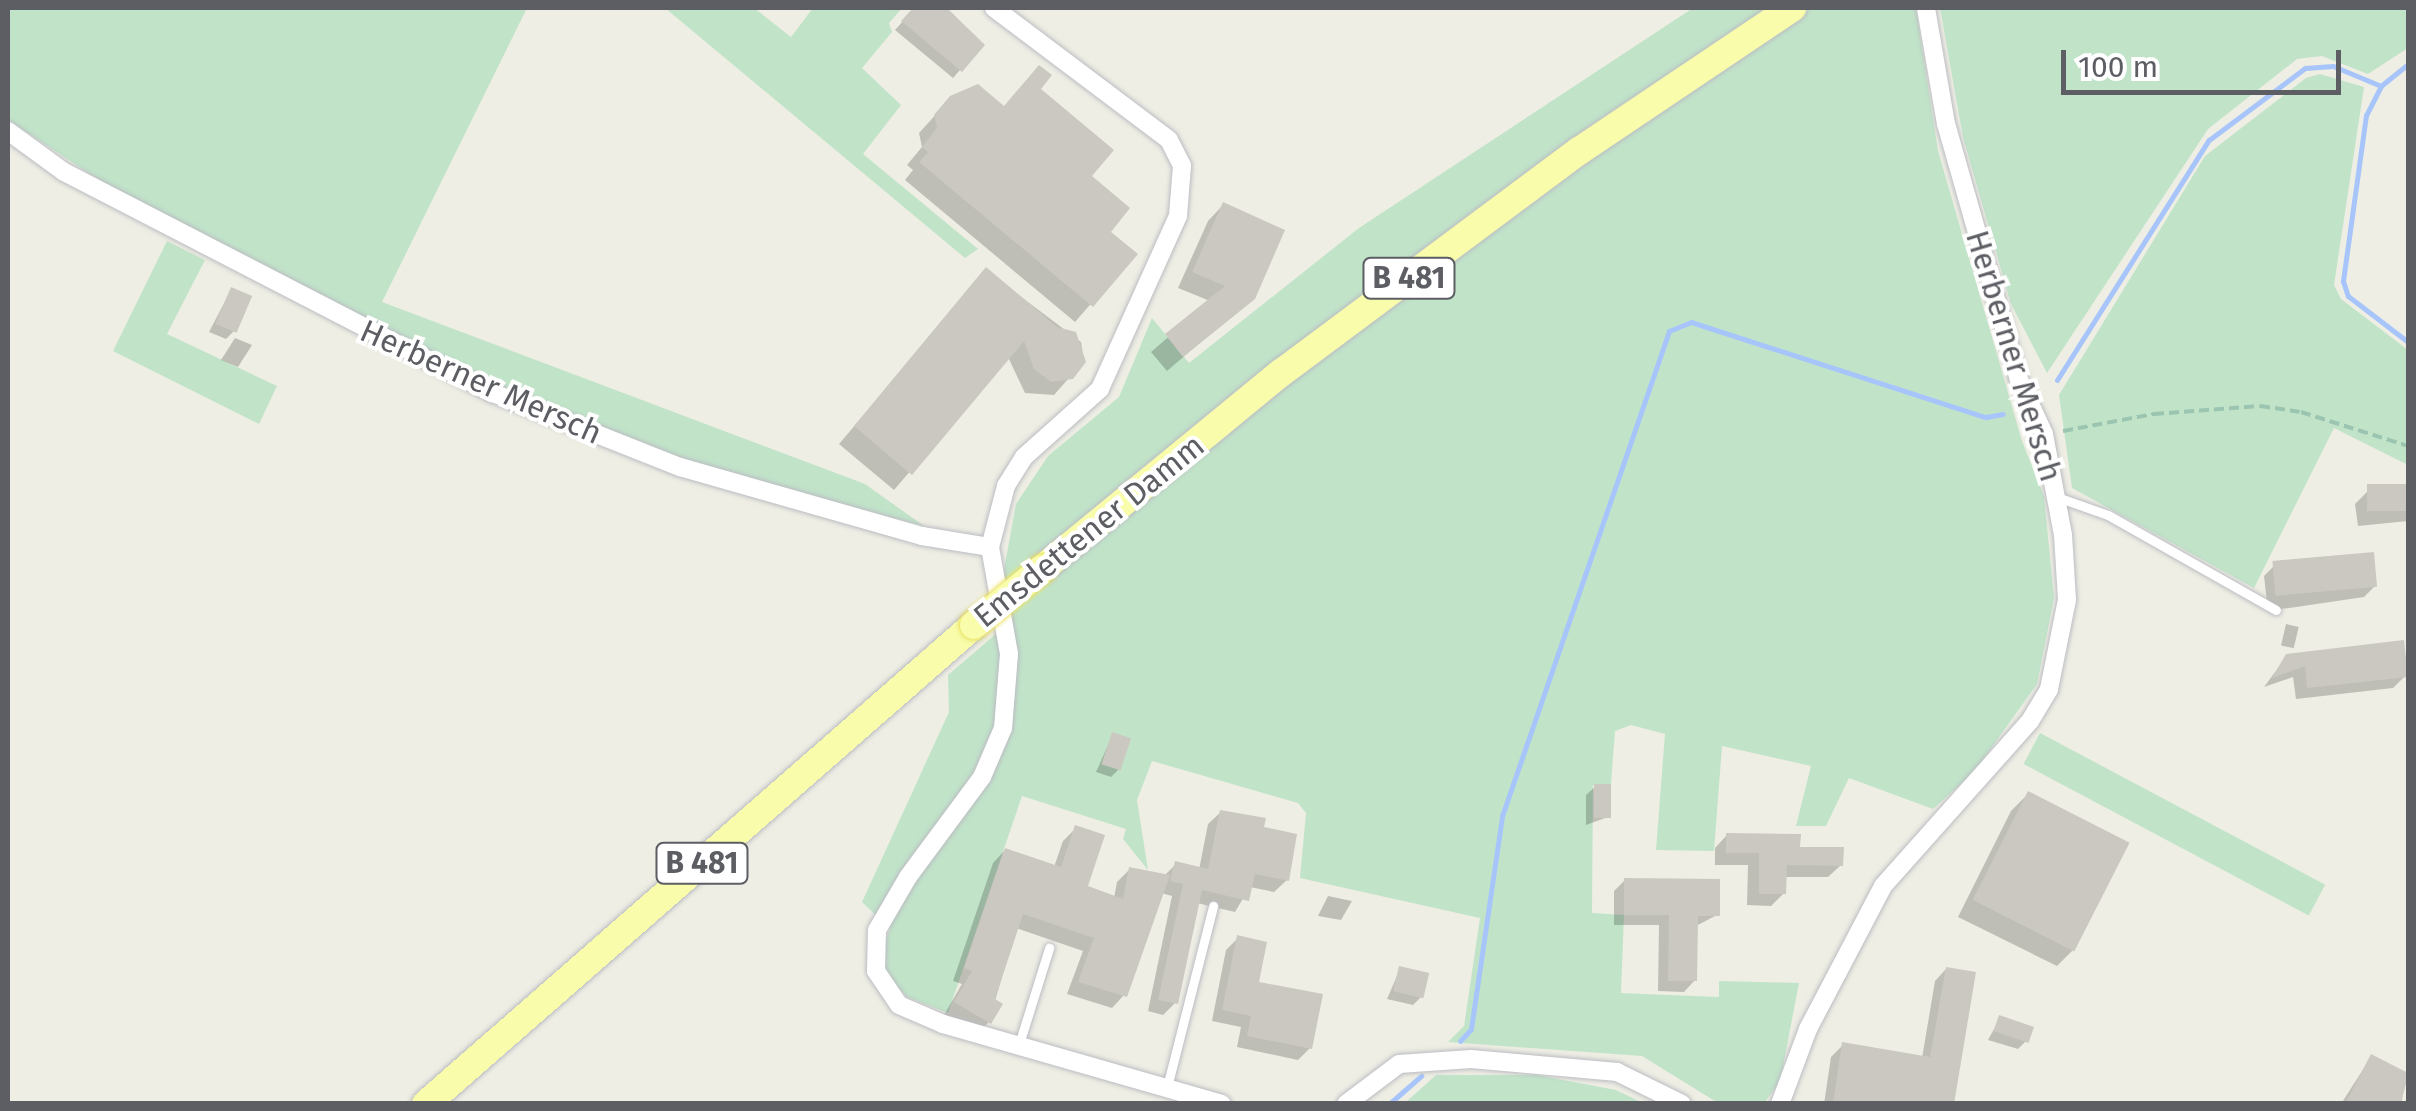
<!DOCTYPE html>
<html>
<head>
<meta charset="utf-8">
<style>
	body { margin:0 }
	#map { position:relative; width:2416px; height:1111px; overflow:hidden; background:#eeeee4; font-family:"Fira Sans",sans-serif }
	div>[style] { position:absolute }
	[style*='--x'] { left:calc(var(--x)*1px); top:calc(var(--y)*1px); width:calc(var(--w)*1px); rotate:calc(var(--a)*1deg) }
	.green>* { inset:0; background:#c1e4c9; transform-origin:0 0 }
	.shadow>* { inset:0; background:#0003; transform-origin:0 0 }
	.stream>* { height:5px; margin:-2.5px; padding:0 2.5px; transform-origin:2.5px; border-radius:2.5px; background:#a7c5fb }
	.building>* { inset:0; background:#cac8c1; transform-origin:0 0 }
	.path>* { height:4px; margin-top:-2px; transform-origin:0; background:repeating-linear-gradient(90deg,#9bc5b0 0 10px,transparent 0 15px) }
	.roads { filter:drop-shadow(0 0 2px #bbbcc2) drop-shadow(0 0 2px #bbbcc2) }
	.service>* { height:9px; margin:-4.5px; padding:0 4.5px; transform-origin:4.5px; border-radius:4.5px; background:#fff }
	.minor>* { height:18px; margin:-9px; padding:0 9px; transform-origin:9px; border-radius:9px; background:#fff }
	.primary>* { height:28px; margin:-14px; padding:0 14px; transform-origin:14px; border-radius:14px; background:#f8fcab }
	.bridges { filter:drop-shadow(0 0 2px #ebe160) drop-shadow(0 0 2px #ebe160) }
	.primary-bridge>* { height:28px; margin:-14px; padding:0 14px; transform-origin:14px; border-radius:14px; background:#f8fcab }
	span { translate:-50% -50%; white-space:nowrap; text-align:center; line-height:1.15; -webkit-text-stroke:8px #fff; paint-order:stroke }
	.shield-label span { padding:2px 8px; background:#fff; border:2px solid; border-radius:8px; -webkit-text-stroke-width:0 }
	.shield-label { font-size:30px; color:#5c5e64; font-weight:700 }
	.street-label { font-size:32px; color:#5c5e64 }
	.frame { position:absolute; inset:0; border:10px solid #5c5e64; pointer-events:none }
	.scale { position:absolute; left:2061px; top:50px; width:280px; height:45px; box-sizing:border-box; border:5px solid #5c5e64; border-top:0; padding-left:12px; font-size:30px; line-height:35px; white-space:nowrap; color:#5c5e64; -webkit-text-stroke:8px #fff; paint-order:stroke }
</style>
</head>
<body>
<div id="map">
	<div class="green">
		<i style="clip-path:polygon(8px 8px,527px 8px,382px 302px,865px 484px,924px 526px,688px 462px,499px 389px,99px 180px,8px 120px)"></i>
		<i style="clip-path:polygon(665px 8px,754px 8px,791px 37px,813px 8px,902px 8px,889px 23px,892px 32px,862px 68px,901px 105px,863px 154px,978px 249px,965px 258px)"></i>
		<i style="clip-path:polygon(1693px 8px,1916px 8px,1938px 151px,2022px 441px,2044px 496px,2054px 598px,2037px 684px,1974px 772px,1933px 809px,1849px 778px,1826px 826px,1796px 826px,1811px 766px,1722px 746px,1714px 851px,1656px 850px,1665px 734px,1631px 725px,1615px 731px,1611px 784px,1593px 785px,1592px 913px,1624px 915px,1621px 993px,1719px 997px,1719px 981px,1799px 983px,1780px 1082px,1764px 1103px,1718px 1103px,1642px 1056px,1448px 1042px,1464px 1026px,1480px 918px,1300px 878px,1306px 813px,1298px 803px,1152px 761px,1137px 800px,1148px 870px,1123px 839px,1126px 829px,1022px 796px,948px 1013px,907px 997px,889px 977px,881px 954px,890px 929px,862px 902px,949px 712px,948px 675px,1011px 621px,1003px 575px,1016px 504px,1048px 456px,1119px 397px,1152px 318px,1189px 363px,1359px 228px)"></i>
		<i style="clip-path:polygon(1940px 8px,2408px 8px,2408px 48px,2368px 74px,2322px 56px,2297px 59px,2208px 129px,2047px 373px,2011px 304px,1963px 137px)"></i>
		<i style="clip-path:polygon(2320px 74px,2364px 87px,2334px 285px,2341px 299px,2408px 350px,2408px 465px,2334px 428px,2254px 588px,2072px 488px,2059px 395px,2205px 156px,2306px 78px)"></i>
		<i style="clip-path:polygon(167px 241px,205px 260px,167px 334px,277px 386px,259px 424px,113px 351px)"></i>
		<i style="left:2040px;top:733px;width:323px;height:35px;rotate:28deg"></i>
		<i style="clip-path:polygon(1436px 1075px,1537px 1075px,1616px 1090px,1643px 1103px,1405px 1103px)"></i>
	</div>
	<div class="shadow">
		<i style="clip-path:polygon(915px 8px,941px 8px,982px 45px,953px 78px,895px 30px)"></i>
		<i style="clip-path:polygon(1037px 89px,1088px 177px,1108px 232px,1134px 254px,1075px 322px,905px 180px,913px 170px,907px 165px,922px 147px,919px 133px,951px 98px,1003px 109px)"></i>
		<i style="clip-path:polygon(1223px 205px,1252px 298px,1167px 371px,1151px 352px,1210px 301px,1178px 288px,1208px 221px)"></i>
		<i style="clip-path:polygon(987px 271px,1081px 342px,1084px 361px,1054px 395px,1025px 393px,1008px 357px,894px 490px,839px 444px)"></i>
		<i style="clip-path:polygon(231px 290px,234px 331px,226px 339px,209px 332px)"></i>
		<i style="clip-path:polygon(235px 338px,252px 345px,238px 367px,221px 360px)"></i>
		<i style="clip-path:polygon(2408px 487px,2408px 521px,2358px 526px,2355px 504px,2368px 491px)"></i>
		<i style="clip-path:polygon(2275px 565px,2375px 586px,2364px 597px,2268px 611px,2264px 576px)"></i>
		<i style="left:2286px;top:624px;width:13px;height:22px;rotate:13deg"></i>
		<i style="clip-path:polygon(2287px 656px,2405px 676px,2393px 688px,2296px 699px,2293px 677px,2264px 687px)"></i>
		<i style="clip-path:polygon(1113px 734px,1119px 769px,1111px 777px,1096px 772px)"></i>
		<i style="clip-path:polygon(1595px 787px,1608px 817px,1586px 825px,1586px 795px)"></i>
		<i style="clip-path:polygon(2028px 794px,2074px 949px,2057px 966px,1958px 917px,2011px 811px)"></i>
		<i style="clip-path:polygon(1221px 812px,1261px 829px,1287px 880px,1274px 892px,1250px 887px,1235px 912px,1197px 903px,1175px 1003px,1163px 1015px,1148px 1011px,1172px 896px,1161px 893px,1124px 995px,1112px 1008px,1067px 994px,1083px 951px,1016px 928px,989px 1022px,976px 1035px,944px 1015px,962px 984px,953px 981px,993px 863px,1005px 850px,1054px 867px,1063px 841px,1076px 828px,1085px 887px,1114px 898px,1117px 882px,1130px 869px,1164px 876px,1176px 864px,1199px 870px,1208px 824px)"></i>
		<i style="clip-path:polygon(1727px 835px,1798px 849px,1841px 865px,1828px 877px,1784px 877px,1784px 893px,1771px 906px,1747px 905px,1748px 865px,1715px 865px,1715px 848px)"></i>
		<i style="clip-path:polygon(1625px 880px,1717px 915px,1696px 926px,1695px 980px,1684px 992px,1658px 991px,1659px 925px,1614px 925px,1614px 891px)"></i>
		<i style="clip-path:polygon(1328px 896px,1352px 901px,1341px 920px,1318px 916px)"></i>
		<i style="clip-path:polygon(1238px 938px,1257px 984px,1310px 1048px,1298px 1060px,1237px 1047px,1241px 1027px,1212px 1021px,1226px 950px)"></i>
		<i style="clip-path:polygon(1400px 969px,1421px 997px,1413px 1005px,1387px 999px)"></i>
		<i style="clip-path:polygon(1946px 969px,1951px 1104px,1824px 1104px,1831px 1057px,1843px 1045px,1922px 1058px,1935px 981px)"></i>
		<i style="clip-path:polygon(2000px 1018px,2026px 1041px,2018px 1049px,1988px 1040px)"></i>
		<i style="clip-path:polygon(2371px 1057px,2408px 1076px,2400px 1104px,2341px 1104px)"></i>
	</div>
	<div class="stream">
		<i style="--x:2408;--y:64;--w:35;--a:141"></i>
		<i style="--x:2381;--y:86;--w:33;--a:117"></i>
		<i style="--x:2366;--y:115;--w:168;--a:97.9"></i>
		<i style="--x:2343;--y:281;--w:16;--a:72"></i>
		<i style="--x:2348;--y:296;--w:76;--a:37.5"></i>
		<i style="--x:2057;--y:380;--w:284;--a:-57.7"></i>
		<i style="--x:2209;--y:140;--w:120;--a:-36.9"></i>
		<i style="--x:2305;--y:68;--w:28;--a:-4"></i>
		<i style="--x:2333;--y:66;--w:52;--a:22.6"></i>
		<i style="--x:1460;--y:1041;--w:16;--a:-47"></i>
		<i style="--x:1471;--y:1029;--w:215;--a:-81.7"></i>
		<i style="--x:1502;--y:816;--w:513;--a:-71"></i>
		<i style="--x:1669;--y:331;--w:24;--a:-22"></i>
		<i style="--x:1691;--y:322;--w:310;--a:17.9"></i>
		<i style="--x:1986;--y:417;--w:17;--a:-10"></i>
		<i style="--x:1389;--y:1104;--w:43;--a:-41.2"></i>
	</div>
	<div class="building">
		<i style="clip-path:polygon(913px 8px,947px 8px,985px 45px,962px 72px,901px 21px)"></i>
		<i style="clip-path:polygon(1039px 65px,1052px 75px,1041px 89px,1114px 150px,1092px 176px,1130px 208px,1111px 232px,1138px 254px,1093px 307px,919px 162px,928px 152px,922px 147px,937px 128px,934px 115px,950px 96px,978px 84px,1004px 106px)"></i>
		<i style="clip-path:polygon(1223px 202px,1285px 230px,1255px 299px,1183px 357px,1165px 334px,1225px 286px,1192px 272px)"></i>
		<i style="clip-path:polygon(986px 267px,1057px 327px,1076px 332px,1086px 362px,1073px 379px,1051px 382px,1034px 369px,1024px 341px,912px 475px,854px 426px)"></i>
		<i style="left:231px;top:287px;width:23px;height:40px;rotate:23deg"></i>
		<i style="left:2408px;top:484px;width:27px;height:41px;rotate:90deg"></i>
		<i style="left:2374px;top:552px;width:35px;height:102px;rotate:85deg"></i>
		<i style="clip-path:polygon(2404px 640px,2408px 677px,2307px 688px,2305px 666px,2272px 678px,2286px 654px)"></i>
		<i style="left:1112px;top:732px;width:20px;height:34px;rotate:18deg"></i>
		<i style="left:1594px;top:784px;width:17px;height:34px"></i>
		<i style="left:2028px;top:791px;width:114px;height:122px;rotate:27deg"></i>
		<i style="clip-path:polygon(1220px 810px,1266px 818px,1264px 827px,1297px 834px,1289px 881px,1255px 874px,1249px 901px,1202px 890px,1178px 1004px,1158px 1000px,1183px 884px,1170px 881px,1175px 861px,1208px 869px)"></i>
		<i style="clip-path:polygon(1075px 825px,1105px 835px,1088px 886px,1123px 899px,1129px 867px,1170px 875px,1127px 997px,1078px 982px,1094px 938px,1023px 914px,995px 999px,1003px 1004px,991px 1024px,954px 1002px,972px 971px,964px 968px,1005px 848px,1061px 867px)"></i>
		<i style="clip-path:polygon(1726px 833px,1801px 834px,1800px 847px,1844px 847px,1843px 866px,1787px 865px,1786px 894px,1759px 894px,1759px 853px,1726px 853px)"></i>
		<i style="clip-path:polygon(1624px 878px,1720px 879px,1720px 916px,1698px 916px,1697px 981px,1668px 981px,1669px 915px,1624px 915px)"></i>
		<i style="clip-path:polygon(1237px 935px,1267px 942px,1259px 982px,1323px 994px,1312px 1049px,1247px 1036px,1251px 1016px,1222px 1010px)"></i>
		<i style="left:1399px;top:966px;width:31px;height:26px;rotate:13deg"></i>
		<i style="clip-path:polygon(1946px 967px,1976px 972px,1954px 1104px,1833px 1104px,1842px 1042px,1930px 1057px)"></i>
		<i style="left:1999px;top:1015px;width:37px;height:17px;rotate:19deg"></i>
		<i style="clip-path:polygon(2371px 1054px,2408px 1073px,2401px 1104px,2345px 1104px)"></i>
	</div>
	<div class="path">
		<i style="--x:2063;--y:431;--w:93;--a:-10.6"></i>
		<i style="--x:2154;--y:414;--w:106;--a:-4.3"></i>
		<i style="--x:2260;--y:406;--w:41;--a:8.3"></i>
		<i style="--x:2301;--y:412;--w:112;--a:17.6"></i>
	</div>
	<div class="roads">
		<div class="service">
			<i style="--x:2057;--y:497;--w:54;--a:19.4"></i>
			<i style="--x:2108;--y:515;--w:193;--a:29.5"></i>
			<i style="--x:1019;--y:1044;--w:101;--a:-72.6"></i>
			<i style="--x:1167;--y:1087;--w:187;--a:-75.7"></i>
		</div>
		<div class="minor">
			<i style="--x:994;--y:8;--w:219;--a:37"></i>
			<i style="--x:1169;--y:140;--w:29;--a:63"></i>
			<i style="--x:1182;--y:166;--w:50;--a:94.6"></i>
			<i style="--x:1178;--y:216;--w:190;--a:114.3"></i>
			<i style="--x:1100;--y:389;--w:102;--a:138.2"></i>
			<i style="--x:1024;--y:457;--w:34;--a:122"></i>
			<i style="--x:1006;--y:486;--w:63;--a:104.7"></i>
			<i style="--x:990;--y:547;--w:109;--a:79.9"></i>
			<i style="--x:1009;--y:654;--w:74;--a:94.6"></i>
			<i style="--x:1003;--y:728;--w:53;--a:113.2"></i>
			<i style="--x:982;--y:777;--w:124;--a:126.5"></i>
			<i style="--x:908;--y:877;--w:61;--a:120.3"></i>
			<i style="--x:877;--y:930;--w:41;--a:91.4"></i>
			<i style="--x:876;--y:971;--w:41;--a:55.9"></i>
			<i style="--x:899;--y:1005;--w:48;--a:23.4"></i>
			<i style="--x:943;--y:1024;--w:290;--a:16"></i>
			<i style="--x:8;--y:131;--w:69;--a:36.2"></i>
			<i style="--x:64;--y:172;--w:483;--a:27.3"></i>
			<i style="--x:493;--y:393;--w:201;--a:21.6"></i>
			<i style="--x:680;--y:467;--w:252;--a:15.9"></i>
			<i style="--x:922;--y:536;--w:69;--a:9.2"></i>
			<i style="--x:1346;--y:1104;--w:66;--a:-37"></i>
			<i style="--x:1399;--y:1064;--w:72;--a:-4"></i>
			<i style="--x:1471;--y:1059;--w:147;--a:5.1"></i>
			<i style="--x:1617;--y:1072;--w:72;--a:26.2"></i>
			<i style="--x:1780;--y:1104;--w:80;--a:-69.5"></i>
			<i style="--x:1808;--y:1029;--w:161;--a:-62.3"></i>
			<i style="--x:1883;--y:886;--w:221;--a:-48.3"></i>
			<i style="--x:2030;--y:721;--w:37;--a:-59"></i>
			<i style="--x:2049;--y:689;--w:91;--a:-78.6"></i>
			<i style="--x:2067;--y:600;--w:65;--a:-93.5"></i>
			<i style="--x:2063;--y:535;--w:103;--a:-100.7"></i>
			<i style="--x:2044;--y:434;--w:60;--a:-114.8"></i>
			<i style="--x:2019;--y:380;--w:266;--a:-105.9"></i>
			<i style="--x:1946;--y:124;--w:118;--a:-99.8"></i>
		</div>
		<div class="primary">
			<i style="--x:1042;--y:569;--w:309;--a:-39.4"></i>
			<i style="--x:1281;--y:373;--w:372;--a:-36.7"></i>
			<i style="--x:1579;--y:151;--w:257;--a:-33.9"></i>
			<i style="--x:426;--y:1104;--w:728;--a:-41.16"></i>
		</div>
	</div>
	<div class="bridges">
		<div class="primary-bridge">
			<i style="--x:974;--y:625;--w:88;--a:-39.5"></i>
		</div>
	</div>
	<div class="shield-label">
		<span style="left:1409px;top:278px">B 481</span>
		<span style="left:702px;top:863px">B 481</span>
	</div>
	<div class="street-label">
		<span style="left:2014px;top:356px;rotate:73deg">Herberner Mersch</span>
		<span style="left:481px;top:382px;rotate:24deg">Herberner Mersch</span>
		<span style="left:1089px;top:531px;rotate:-39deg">Emsdettener Damm</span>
	</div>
	<div class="frame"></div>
	<div class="scale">100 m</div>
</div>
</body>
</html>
